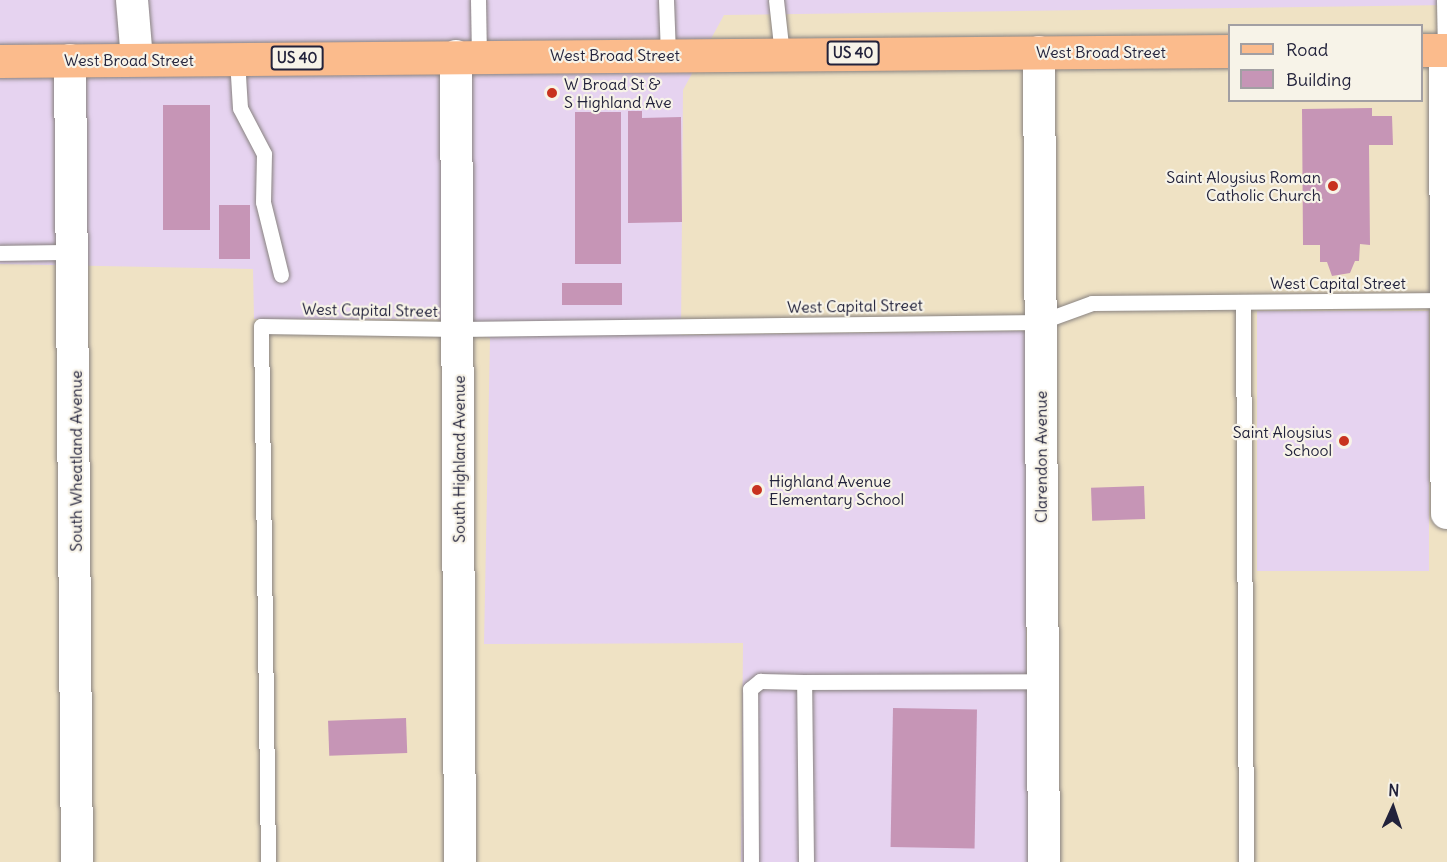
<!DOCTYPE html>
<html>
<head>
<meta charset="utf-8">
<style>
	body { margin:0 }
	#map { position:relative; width:1447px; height:862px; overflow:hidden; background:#efe2c4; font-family:Delius,sans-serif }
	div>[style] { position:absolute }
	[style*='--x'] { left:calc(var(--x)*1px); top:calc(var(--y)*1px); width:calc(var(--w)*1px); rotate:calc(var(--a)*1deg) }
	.built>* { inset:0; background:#e6d3f0; transform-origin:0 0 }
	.building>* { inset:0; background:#c695b6; transform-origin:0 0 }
	.roads { filter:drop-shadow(0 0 2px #888280) drop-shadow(0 0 2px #888280) }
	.lane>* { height:15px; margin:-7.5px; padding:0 7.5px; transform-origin:7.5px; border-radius:7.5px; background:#fff }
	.street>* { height:32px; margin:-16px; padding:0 16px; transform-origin:16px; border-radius:16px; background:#fff }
	.primary>* { height:33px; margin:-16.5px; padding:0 16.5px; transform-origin:16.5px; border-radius:16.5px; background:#fbbb8c }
	.dots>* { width:16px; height:16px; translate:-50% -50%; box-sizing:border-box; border:3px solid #f7f3e8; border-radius:50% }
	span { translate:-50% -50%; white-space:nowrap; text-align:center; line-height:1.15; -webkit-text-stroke:4.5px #f7f3e8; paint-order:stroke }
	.shield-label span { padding:2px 4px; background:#f7f3e8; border:2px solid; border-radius:4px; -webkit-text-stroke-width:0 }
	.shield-label { font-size:15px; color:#22223b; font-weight:700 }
	.street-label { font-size:16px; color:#22223b }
	.poi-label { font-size:16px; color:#22223b }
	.left { translate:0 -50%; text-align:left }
	.right { translate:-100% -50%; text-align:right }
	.legend { position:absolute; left:1228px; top:24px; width:195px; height:78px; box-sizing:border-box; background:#f7f3e8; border:2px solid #a29fa3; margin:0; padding:8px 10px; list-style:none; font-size:18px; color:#22223b }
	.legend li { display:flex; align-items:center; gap:12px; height:30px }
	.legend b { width:30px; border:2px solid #a29fa3 }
	.north { position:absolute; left:1363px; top:778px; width:60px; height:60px; -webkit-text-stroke:4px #f7f3e8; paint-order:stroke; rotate:3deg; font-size:16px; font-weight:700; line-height:24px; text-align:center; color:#22223b }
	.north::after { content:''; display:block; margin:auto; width:21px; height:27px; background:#22223b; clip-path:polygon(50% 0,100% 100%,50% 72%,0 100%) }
</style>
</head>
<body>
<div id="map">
	<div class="built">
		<i style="clip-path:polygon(0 0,1447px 0,1447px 5px,724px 15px,683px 90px,681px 335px,1026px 331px,1026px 641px,1031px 862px,741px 862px,743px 643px,484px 644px,490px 338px,437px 319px,254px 319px,253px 269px,0 264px)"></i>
		<i style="left:1257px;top:311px;width:172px;height:260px"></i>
	</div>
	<div class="building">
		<i style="left:163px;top:105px;width:47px;height:125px"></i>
		<i style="clip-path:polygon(1372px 108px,1372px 116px,1392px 116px,1393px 145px,1369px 145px,1370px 245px,1360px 244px,1359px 261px,1355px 261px,1350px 273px,1332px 276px,1327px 262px,1320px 262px,1320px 245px,1303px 245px,1302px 109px)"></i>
		<i style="clip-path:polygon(628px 111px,642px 111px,642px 118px,681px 117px,682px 222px,628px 223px)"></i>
		<i style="left:575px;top:112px;width:46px;height:152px"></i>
		<i style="left:219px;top:205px;width:31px;height:54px"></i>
		<i style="left:562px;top:283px;width:60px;height:22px"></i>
		<i style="left:1144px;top:486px;width:33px;height:53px;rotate:88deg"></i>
		<i style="left:893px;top:708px;width:84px;height:139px;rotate:1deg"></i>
		<i style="left:406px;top:718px;width:35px;height:78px;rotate:88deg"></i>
	</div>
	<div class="roads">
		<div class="lane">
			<i style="--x:478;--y:0;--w:56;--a:89"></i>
			<i style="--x:666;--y:0;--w:55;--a:87.9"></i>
			<i style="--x:776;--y:0;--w:54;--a:83.7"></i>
			<i style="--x:1444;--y:0;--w:50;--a:88.9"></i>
			<i style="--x:237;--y:59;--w:49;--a:86.5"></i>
			<i style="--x:240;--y:108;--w:52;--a:62.4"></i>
			<i style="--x:264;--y:154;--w:48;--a:91.2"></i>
			<i style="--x:263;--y:202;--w:75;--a:76.1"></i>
			<i style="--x:0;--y:253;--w:74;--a:-0.8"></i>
			<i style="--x:1243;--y:302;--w:560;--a:89.69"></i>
			<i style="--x:268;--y:862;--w:536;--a:-90.75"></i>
			<i style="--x:261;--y:326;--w:197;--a:0.9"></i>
			<i style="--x:458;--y:329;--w:582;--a:-0.69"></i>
			<i style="--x:1040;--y:322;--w:55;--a:-20.1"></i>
			<i style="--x:1092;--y:303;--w:355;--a:-0.5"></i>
			<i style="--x:751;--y:862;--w:173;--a:-90.3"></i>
			<i style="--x:750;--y:689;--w:13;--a:-39"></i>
			<i style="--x:760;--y:681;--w:44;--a:1.3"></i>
			<i style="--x:806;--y:862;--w:180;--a:-90.6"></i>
			<i style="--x:804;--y:682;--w:239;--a:-0.2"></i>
		</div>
		<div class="street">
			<i style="--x:132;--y:0;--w:60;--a:85.2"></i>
			<i style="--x:1445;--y:50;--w:463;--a:89.8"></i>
			<i style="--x:1039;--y:52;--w:810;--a:89.65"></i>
			<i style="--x:456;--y:56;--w:806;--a:89.72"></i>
			<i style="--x:70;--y:60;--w:802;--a:89.5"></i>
		</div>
		<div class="primary">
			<i style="--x:1422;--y:50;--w:25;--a:0"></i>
			<i style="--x:0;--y:61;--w:1230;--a:-0.47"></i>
		</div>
	</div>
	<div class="dots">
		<i style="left:552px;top:93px;background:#c8321e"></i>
		<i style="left:1333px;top:186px;background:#c8321e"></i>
		<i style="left:1344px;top:441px;background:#c8321e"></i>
		<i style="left:757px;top:490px;background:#c8321e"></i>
	</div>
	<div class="shield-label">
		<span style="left:853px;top:53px">US 40</span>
		<span style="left:297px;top:58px">US 40</span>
	</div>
	<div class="street-label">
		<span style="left:1101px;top:52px">West Broad Street</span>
		<span style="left:615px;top:55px">West Broad Street</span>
		<span style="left:129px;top:60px">West Broad Street</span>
		<span style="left:1338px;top:283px">West Capital Street</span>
		<span style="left:855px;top:306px;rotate:-1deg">West Capital Street</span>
		<span style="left:370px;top:310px;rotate:1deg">West Capital Street</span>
		<span style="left:1041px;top:457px;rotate:-90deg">Clarendon Avenue</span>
		<span style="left:459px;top:459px;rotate:-90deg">South Highland Avenue</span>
		<span style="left:76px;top:461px;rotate:-90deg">South Wheatland Avenue</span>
	</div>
	<div class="poi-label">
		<span class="left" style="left:564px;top:93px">W Broad St &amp;<br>S Highland Ave</span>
		<span class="right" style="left:1321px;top:186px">Saint Aloysius Roman<br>Catholic Church</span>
		<span class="right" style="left:1332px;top:441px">Saint Aloysius<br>School</span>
		<span class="left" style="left:769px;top:490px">Highland Avenue<br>Elementary School</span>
	</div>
	<ul class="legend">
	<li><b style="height:8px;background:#fbbb8c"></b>Road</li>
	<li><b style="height:16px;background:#c695b6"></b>Building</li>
	</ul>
	<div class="north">N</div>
</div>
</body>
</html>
